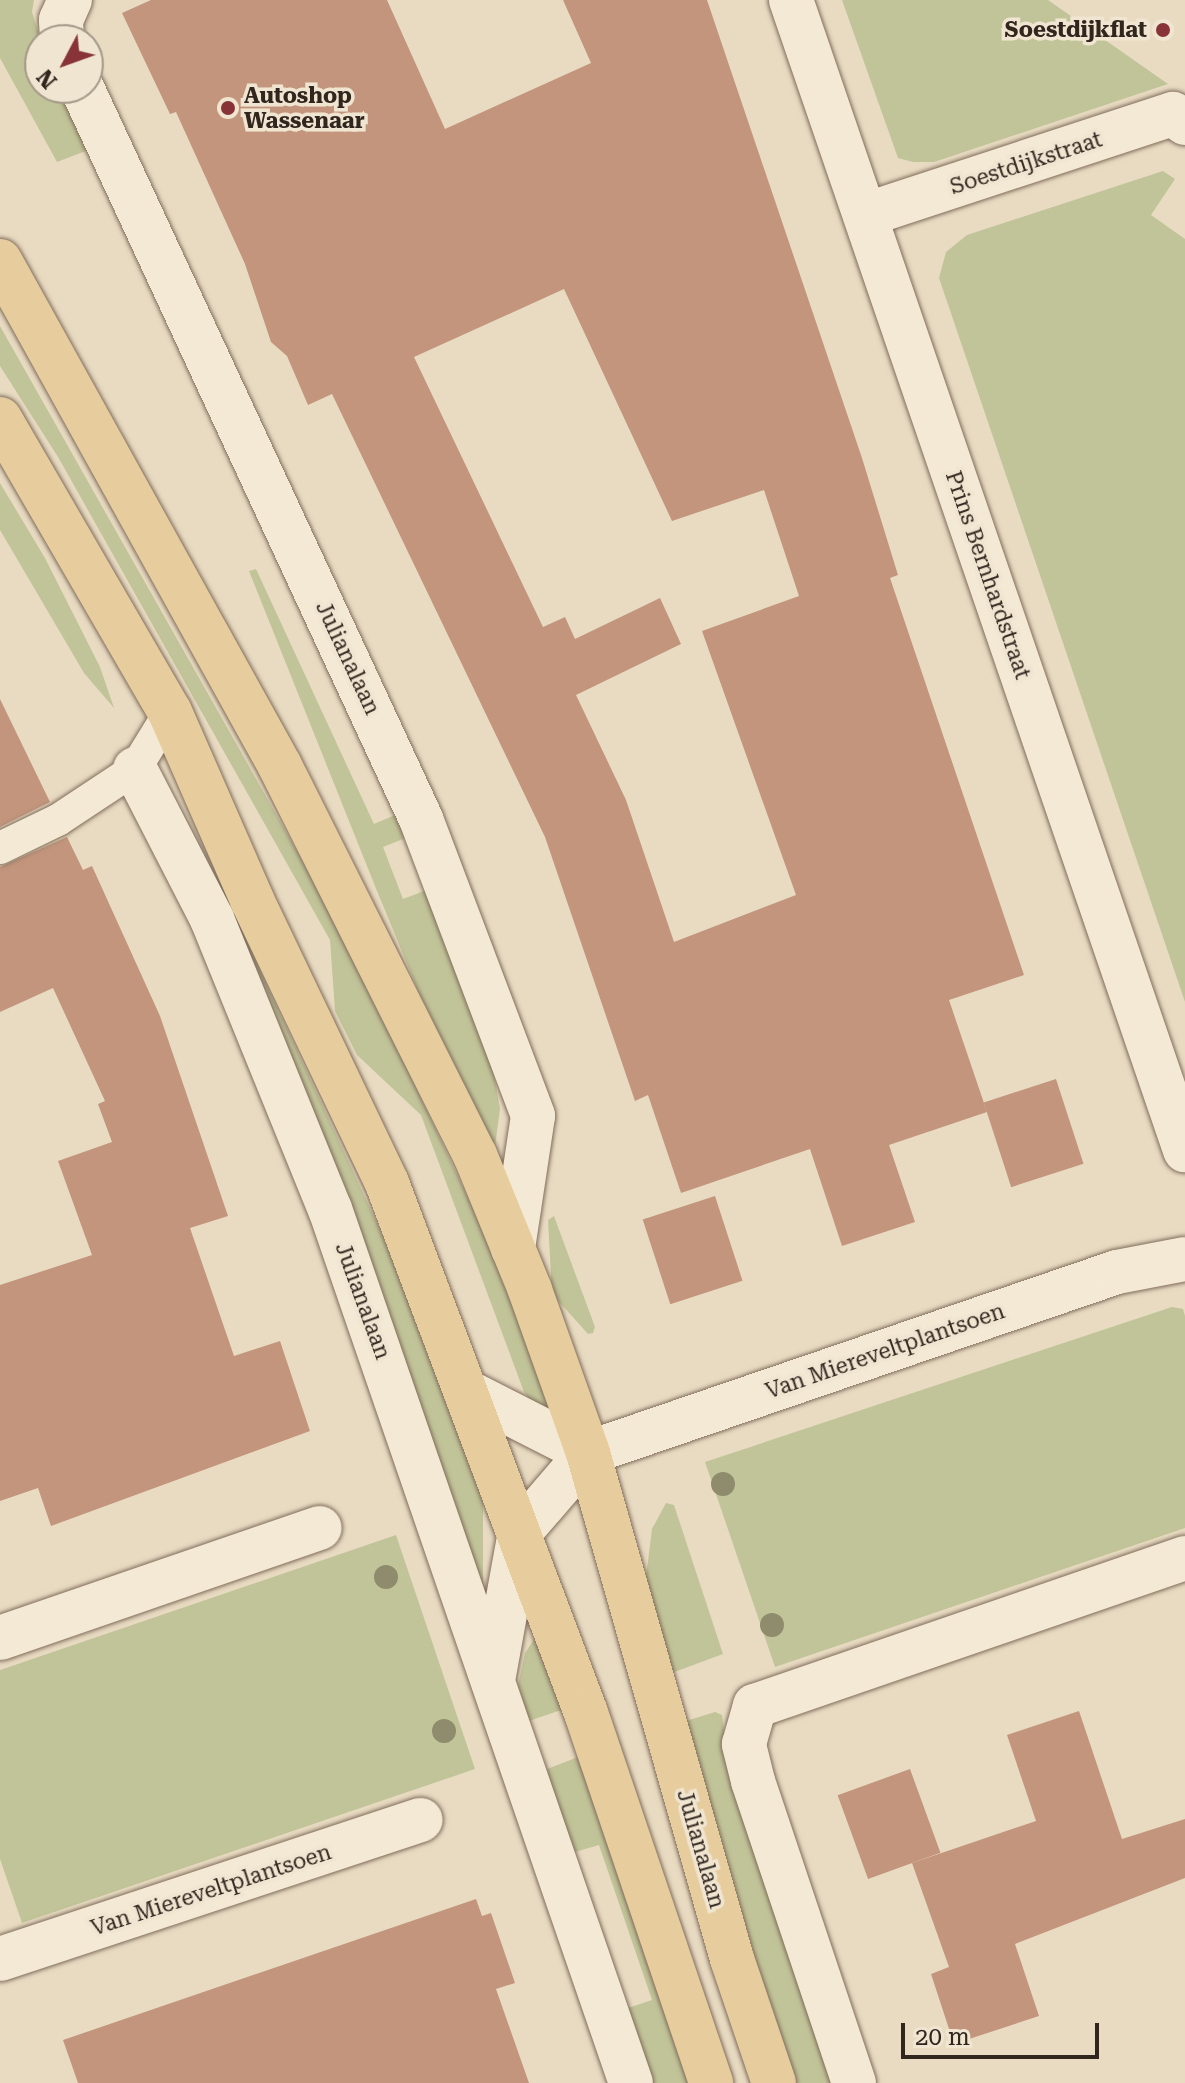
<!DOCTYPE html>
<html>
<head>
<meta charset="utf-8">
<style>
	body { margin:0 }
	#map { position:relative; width:1185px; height:2083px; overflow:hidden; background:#e8dbc2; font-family:"Roboto Serif",serif }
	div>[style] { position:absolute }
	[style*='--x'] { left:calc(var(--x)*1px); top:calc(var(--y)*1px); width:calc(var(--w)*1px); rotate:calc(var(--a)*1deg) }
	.green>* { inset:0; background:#c1c498 }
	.building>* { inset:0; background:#c2957c; transform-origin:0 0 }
	.roads { filter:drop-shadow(0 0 2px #806d5c) drop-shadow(0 0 2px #806d5c) }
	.service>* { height:32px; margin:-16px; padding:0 16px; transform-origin:16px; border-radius:16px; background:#f4e9d4 }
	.minor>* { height:44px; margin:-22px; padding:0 22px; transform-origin:22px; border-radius:22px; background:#f4e9d4 }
	.tertiary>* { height:44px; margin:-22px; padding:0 22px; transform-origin:22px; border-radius:22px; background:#f4e9d4 }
	.primary>* { height:44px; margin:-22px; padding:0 22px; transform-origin:22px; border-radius:22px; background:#e7cc9e }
	.trees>* { width:24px; height:24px; margin:-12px; border-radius:50%; background:#8e8c6d }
	.dots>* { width:22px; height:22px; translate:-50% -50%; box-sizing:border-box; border:4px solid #f0e5d1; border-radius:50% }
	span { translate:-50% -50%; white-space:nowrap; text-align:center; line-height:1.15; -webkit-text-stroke:7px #f0e5d1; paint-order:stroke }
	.poi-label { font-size:22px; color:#31261e; font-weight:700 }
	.right { translate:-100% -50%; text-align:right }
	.left { translate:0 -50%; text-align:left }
	.street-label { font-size:22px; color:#31261e }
	.north { position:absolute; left:24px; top:24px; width:80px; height:80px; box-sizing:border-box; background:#f0e5d1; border:2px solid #a49989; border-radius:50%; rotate:229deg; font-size:22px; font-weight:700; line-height:32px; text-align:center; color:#31261e }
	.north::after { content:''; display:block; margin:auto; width:28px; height:36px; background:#873338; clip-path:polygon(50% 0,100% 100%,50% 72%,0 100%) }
	.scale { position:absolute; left:901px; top:2023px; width:198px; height:36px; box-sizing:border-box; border:4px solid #31261e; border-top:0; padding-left:10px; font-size:24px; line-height:28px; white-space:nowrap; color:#31261e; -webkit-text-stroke:6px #f0e5d1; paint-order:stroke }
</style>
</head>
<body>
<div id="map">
	<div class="green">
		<i style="clip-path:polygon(0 0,34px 0,32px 12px,41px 40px,40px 88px,63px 88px,91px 149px,57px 162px,0 58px)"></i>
		<i style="clip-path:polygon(842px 0,1048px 0,1168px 84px,934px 162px,913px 162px,898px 158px)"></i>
		<i style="clip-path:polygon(1163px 171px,1175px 179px,1151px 215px,1185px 239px,1185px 1002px,939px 278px,946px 252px,967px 235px)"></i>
		<i style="clip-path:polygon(0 326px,341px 929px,496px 1257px,551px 1413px,539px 1412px,524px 1392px,421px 1115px,357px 1055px,335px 1011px,330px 940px,58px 457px,0 366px)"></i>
		<i style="clip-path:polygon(0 483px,45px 558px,100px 667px,114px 708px,84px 673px,0 530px)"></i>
		<i style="clip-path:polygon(256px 569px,374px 824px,402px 812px,413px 835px,383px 847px,403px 899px,432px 888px,489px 1046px,500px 1109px,495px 1146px,420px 995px,377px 891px,249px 571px)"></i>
		<i style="clip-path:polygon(217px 878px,389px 1249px,483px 1499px,483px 1588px,212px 881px)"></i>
		<i style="clip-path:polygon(554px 1216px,595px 1327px,593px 1333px,588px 1334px,552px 1294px,548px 1220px)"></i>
		<i style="clip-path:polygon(1172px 1307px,1183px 1309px,1185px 1316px,1185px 1528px,775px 1667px,705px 1462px)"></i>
		<i style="clip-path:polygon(666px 1503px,674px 1505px,723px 1654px,669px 1674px,646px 1577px,652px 1529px)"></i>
		<i style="clip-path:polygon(396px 1535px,475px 1769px,22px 1923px,0 1859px,0 1670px)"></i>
		<i style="clip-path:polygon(537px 1635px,567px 1708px,529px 1721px,518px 1685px,525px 1653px)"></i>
		<i style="clip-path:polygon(715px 1712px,722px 1715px,726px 1747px,837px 2083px,796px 2083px,764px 1989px,686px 1721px)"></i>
		<i style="clip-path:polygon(578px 1757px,688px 2083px,647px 2083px,622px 2010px,652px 2000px,599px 1845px,568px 1854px,542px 1771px)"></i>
	</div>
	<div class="building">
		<i style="clip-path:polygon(evenodd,151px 0,387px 0,445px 129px,591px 63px,563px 0,707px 0,862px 458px,898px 575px,890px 578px,1024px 975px,949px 1000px,987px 1112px,889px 1145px,915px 1222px,842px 1246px,810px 1149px,681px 1193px,648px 1095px,635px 1101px,545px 837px,332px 394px,308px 405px,287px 356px,271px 342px,245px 264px,176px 112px,170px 114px,122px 13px,151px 0,564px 289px,672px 521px,764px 490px,799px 596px,702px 631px,796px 895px,674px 942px,626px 800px,576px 695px,681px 644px,660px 598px,575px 639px,565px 617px,543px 627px,414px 357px,564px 289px)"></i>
		<i style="clip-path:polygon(0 699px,50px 802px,0 827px)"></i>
		<i style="clip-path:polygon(67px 837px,83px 870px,92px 866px,160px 1016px,228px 1216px,190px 1228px,234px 1356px,280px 1341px,310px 1431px,51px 1526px,38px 1488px,0 1501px,0 1285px,92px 1255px,58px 1161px,112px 1142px,98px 1104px,105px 1101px,53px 988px,0 1012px,0 867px)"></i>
		<i style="left:1056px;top:1079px;width:89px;height:76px;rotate:72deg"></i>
		<i style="left:715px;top:1196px;width:89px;height:76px;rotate:72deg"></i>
		<i style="clip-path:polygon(1079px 1711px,1122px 1839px,1185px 1819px,1185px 1878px,1015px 1944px,1039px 2016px,954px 2044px,931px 1974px,949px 1967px,912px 1863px,1036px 1821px,1007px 1735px)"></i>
		<i style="left:910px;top:1769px;width:89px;height:77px;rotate:70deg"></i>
		<i style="clip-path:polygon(476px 1899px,482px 1916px,491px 1913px,515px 1983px,496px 1989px,529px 2083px,78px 2083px,63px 2040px)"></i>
	</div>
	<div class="roads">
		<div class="service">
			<i style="--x:0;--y:848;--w:64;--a:-25.8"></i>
			<i style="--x:58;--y:820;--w:92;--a:-33.5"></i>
			<i style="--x:135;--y:769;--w:67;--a:-58.4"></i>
		</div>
		<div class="minor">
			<i style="--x:791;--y:0;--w:1216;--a:71.09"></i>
			<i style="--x:62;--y:40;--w:20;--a:-93"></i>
			<i style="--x:61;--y:20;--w:22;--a:-66"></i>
			<i style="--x:82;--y:88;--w:806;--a:65.12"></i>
			<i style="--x:421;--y:819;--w:317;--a:69.3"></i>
			<i style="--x:533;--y:1116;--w:134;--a:98.6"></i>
			<i style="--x:865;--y:215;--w:324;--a:-18.2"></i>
			<i style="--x:1173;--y:114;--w:15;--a:37"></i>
			<i style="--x:135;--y:769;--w:169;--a:62.8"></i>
			<i style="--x:212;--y:919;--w:313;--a:67.9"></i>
			<i style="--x:330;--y:1209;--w:924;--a:71"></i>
			<i style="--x:0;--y:1638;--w:338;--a:-19"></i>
			<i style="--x:494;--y:1675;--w:145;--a:-79.7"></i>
			<i style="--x:0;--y:1959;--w:443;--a:-18.3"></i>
			<i style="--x:854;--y:2083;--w:318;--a:-108.5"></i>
			<i style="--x:753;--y:1781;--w:38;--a:-104"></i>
			<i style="--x:744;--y:1744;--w:40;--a:-74"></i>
			<i style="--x:755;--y:1706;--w:455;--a:-19"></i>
		</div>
		<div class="tertiary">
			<i style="--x:470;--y:1393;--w:132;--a:27"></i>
			<i style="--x:520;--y:1532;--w:104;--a:-49.3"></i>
			<i style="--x:588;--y:1453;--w:559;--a:-18.89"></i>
			<i style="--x:1117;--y:1272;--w:69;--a:-10.8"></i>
		</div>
		<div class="primary">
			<i style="--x:0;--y:261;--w:577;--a:60.99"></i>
			<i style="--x:280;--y:766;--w:435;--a:63.4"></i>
			<i style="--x:475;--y:1155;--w:146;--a:67.8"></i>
			<i style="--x:530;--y:1290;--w:173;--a:70.4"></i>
			<i style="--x:588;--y:1453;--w:526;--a:74.11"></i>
			<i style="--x:732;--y:1959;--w:131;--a:71.3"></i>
			<i style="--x:0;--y:419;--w:339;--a:59.9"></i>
			<i style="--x:170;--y:712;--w:205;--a:66.4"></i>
			<i style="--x:252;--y:900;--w:314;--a:64.5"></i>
			<i style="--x:387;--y:1183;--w:566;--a:69.42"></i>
			<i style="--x:586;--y:1713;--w:391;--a:71.3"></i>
		</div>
	</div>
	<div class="trees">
		<i style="left:723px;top:1484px"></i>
		<i style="left:386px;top:1577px"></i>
		<i style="left:772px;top:1625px"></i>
		<i style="left:444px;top:1731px"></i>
	</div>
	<div class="dots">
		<i style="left:1163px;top:30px;background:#873338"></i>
		<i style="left:228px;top:108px;background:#873338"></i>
	</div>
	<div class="poi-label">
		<span class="right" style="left:1147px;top:30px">Soestdijkflat</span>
		<span class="left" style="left:244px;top:108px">Autoshop<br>Wassenaar</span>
	</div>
	<div class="street-label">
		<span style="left:1026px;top:163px;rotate:-18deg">Soestdijkstraat</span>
		<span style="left:988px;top:575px;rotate:71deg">Prins Bernhardstraat</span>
		<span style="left:348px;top:658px;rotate:65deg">Julianalaan</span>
		<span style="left:363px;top:1301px;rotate:70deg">Julianalaan</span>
		<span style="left:885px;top:1351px;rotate:-19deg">Van Miereveltplantsoen</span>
		<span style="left:701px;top:1849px;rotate:74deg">Julianalaan</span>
		<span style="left:211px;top:1890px;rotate:-18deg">Van Miereveltplantsoen</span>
	</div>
	<div class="north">N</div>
	<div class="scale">20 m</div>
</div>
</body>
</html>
